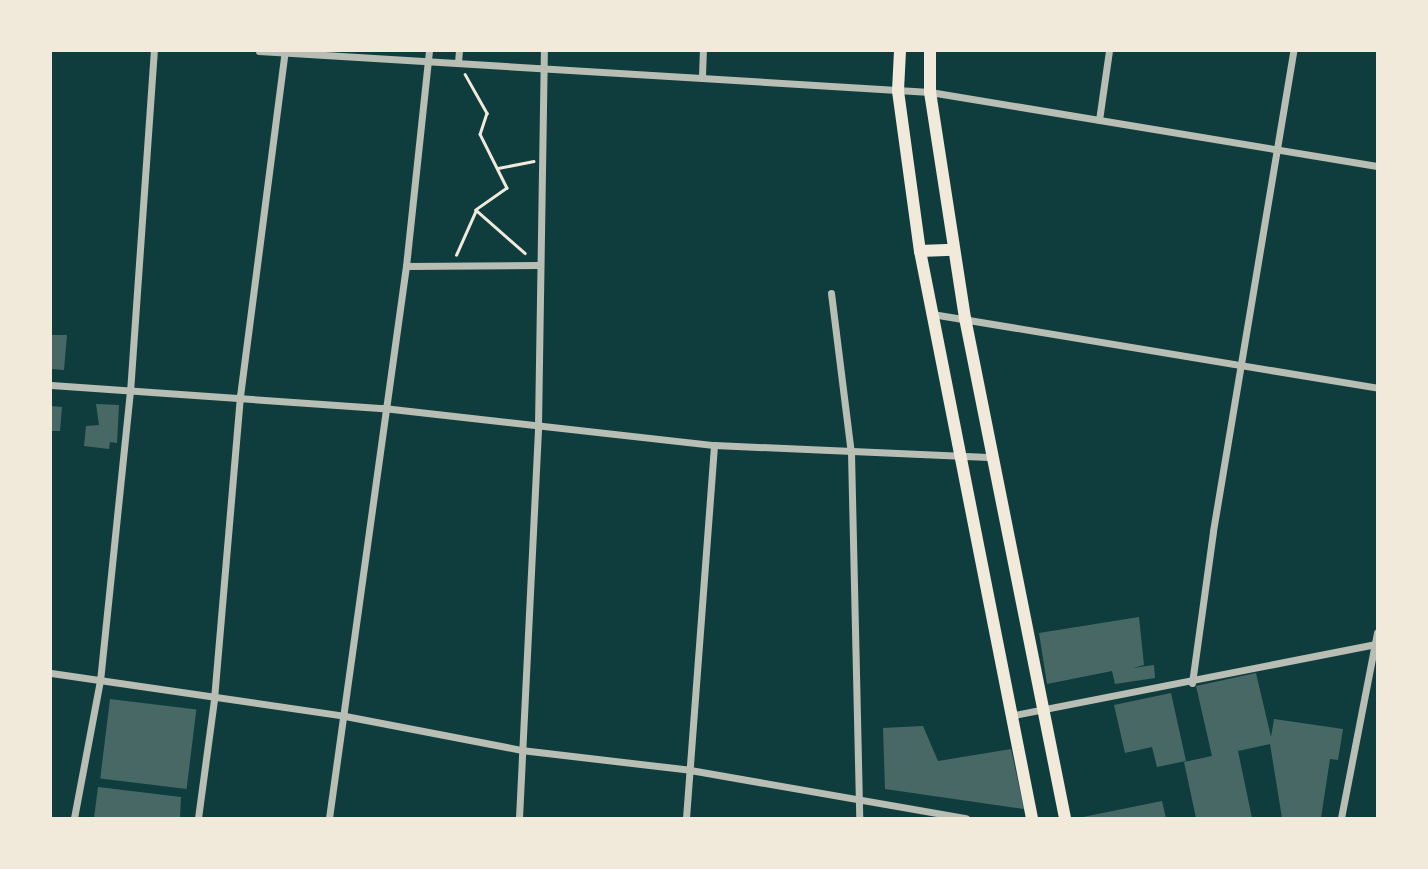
<!DOCTYPE html>
<html>
<head>
<meta charset="utf-8">
<style>
	body { margin:0 }
	#map { position:relative; width:1428px; height:869px; overflow:hidden; background:#0f3d3e; font-family:Lato,sans-serif }
	div>[style] { position:absolute }
	[style*='--x'] { left:calc(var(--x)*1px); top:calc(var(--y)*1px); width:calc(var(--w)*1px); rotate:calc(var(--a)*1deg) }
	.building>* { inset:0; background:#486865; transform-origin:0 0 }
	.path>* { height:2.5px; margin:-1.25px; padding:0 1.25px; transform-origin:1.25px; border-radius:1.25px; background:#f1e9da }
	.minor>* { height:7px; margin:-3.5px; padding:0 3.5px; transform-origin:3.5px; border-radius:3.5px; background:#b8beb3 }
	.secondary>* { height:12px; margin:-6px; padding:0 6px; transform-origin:6px; border-radius:6px; background:#f1e9da }
	span { translate:-50% -50%; white-space:nowrap; text-align:center; line-height:1.15; -webkit-text-stroke:5px #f1e9da; paint-order:stroke }
	.frame { position:absolute; inset:0; border:52px solid #f1e9da; pointer-events:none }
</style>
</head>
<body>
<div id="map">
	<div class="building">
		<i style="clip-path:polygon(51px 335px,67px 335px,64px 370px,51px 369px)"></i>
		<i style="clip-path:polygon(96px 404px,119px 405px,117px 443px,110px 442px,109px 449px,84px 446px,86px 426px,99px 425px)"></i>
		<i style="clip-path:polygon(51px 406px,62px 407px,60px 431px,51px 431px)"></i>
		<i style="clip-path:polygon(1139px 617px,1144px 665px,1133px 668px,1154px 665px,1155px 678px,1115px 684px,1112px 671px,1047px 684px,1039px 633px)"></i>
		<i style="clip-path:polygon(1256px 673px,1271px 737px,1274px 719px,1343px 729px,1338px 760px,1330px 759px,1321px 818px,1282px 818px,1270px 744px,1238px 751px,1252px 818px,1196px 818px,1184px 762px,1212px 756px,1196px 686px)"></i>
		<i style="clip-path:polygon(1171px 693px,1186px 761px,1157px 767px,1152px 747px,1125px 753px,1114px 705px)"></i>
		<i style="left:110px;top:699px;width:87px;height:80px;rotate:7deg"></i>
		<i style="clip-path:polygon(923px 726px,938px 761px,1011px 749px,1024px 809px,885px 789px,883px 728px)"></i>
		<i style="clip-path:polygon(98px 787px,181px 797px,180px 818px,94px 818px)"></i>
		<i style="clip-path:polygon(1162px 801px,1166px 818px,1083px 818px,1083px 817px)"></i>
	</div>
	<div class="path">
		<i style="--x:465;--y:74;--w:45;--a:60.6"></i>
		<i style="--x:487;--y:113;--w:22;--a:108"></i>
		<i style="--x:480;--y:134;--w:60;--a:63.4"></i>
		<i style="--x:507;--y:188;--w:38;--a:145"></i>
		<i style="--x:476;--y:210;--w:65;--a:41.3"></i>
		<i style="--x:498;--y:168;--w:36;--a:-11"></i>
		<i style="--x:456;--y:255;--w:49;--a:-66"></i>
	</div>
	<div class="minor">
		<i style="--x:259;--y:51;--w:672;--a:3.5"></i>
		<i style="--x:930;--y:92;--w:453;--a:9.4"></i>
		<i style="--x:458;--y:62;--w:11;--a:-85"></i>
		<i style="--x:702;--y:76;--w:25;--a:-88"></i>
		<i style="--x:1099;--y:120;--w:70;--a:-81.8"></i>
		<i style="--x:406;--y:266;--w:132;--a:-0.4"></i>
		<i style="--x:831;--y:293;--w:161;--a:82.9"></i>
		<i style="--x:851;--y:453;--w:365;--a:88.7"></i>
		<i style="--x:932;--y:314;--w:451;--a:9.4"></i>
		<i style="--x:51;--y:385;--w:333;--a:4"></i>
		<i style="--x:383;--y:408;--w:333;--a:6.4"></i>
		<i style="--x:714;--y:445;--w:280;--a:2.5"></i>
		<i style="--x:51;--y:673;--w:297;--a:8.3"></i>
		<i style="--x:345;--y:716;--w:179;--a:10.9"></i>
		<i style="--x:521;--y:750;--w:170;--a:6.7"></i>
		<i style="--x:690;--y:770;--w:280;--a:9.9"></i>
		<i style="--x:1192;--y:683;--w:153;--a:-82.1"></i>
		<i style="--x:1213;--y:531;--w:487;--a:-80.5"></i>
		<i style="--x:1014;--y:715;--w:370;--a:-11.1"></i>
		<i style="--x:74;--y:818;--w:139;--a:-79.3"></i>
		<i style="--x:100;--y:681;--w:291;--a:-84.1"></i>
		<i style="--x:130;--y:392;--w:342;--a:-86"></i>
		<i style="--x:198;--y:818;--w:120;--a:-82.3"></i>
		<i style="--x:214;--y:699;--w:304;--a:-85.1"></i>
		<i style="--x:240;--y:396;--w:348;--a:-82.6"></i>
		<i style="--x:329;--y:818;--w:557;--a:-82.06"></i>
		<i style="--x:406;--y:266;--w:216;--a:-83.9"></i>
		<i style="--x:519;--y:818;--w:392;--a:-87.2"></i>
		<i style="--x:538;--y:426;--w:375;--a:-89.1"></i>
		<i style="--x:686;--y:818;--w:374;--a:-85.7"></i>
		<i style="--x:1341;--y:818;--w:189;--a:-79"></i>
	</div>
	<div class="secondary">
		<i style="--x:900;--y:51;--w:40;--a:92.9"></i>
		<i style="--x:898;--y:91;--w:162;--a:82.2"></i>
		<i style="--x:920;--y:251;--w:578;--a:78.83"></i>
		<i style="--x:930;--y:51;--w:41;--a:90"></i>
		<i style="--x:930;--y:92;--w:229;--a:81.2"></i>
		<i style="--x:965;--y:318;--w:510;--a:78.69"></i>
		<i style="--x:920;--y:251;--w:33;--a:-2"></i>
	</div>
	<div class="frame"></div>
</div>
</body>
</html>
